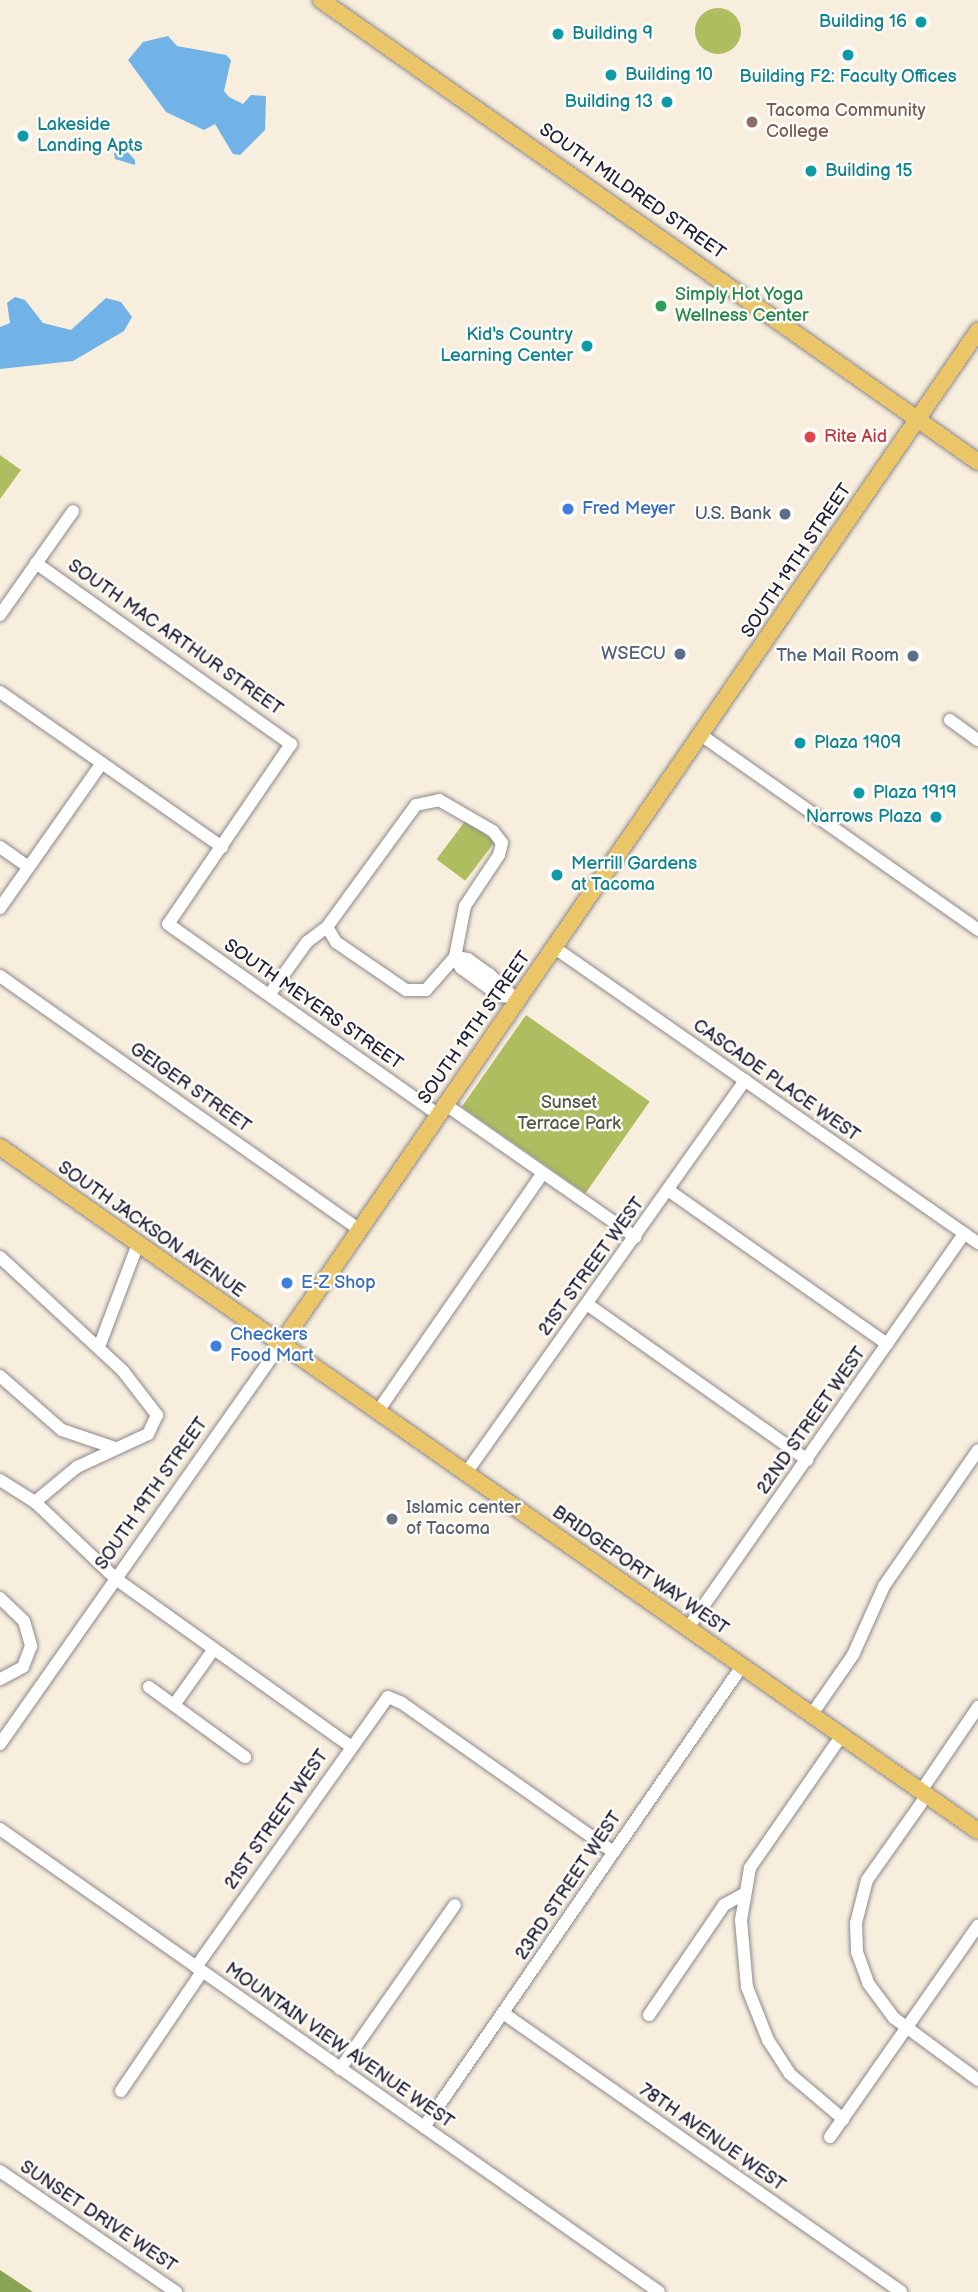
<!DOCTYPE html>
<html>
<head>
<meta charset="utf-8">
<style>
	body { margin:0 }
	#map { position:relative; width:978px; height:2292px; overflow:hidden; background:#f8eedd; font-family:"Balsamiq Sans",sans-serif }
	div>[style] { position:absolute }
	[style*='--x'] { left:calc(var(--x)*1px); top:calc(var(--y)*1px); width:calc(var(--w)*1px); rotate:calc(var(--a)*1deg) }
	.green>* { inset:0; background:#aebd5f; transform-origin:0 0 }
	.round { border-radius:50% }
	.forest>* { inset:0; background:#8aa456 }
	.water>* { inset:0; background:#71b3e6 }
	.roads { filter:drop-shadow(0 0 2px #8d888c) drop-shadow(0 0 2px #8d888c) }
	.minor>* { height:12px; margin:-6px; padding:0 6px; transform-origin:6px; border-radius:6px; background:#fff }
	.major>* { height:16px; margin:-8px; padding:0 8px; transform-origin:8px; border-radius:8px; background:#ebc669 }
	.dots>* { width:19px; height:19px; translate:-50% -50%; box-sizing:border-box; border:4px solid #fdfcf7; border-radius:50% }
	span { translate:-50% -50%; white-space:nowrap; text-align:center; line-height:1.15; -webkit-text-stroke:5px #fdfcf7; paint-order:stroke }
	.culture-label { font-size:18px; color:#0d838f }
	.right { translate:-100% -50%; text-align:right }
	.left { translate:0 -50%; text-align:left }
	.education-label { font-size:18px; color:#785e54 }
	.street-label { font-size:18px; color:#22223b }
	.leisure-label { font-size:18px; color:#27864d }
	.health-label { font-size:18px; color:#be3a42 }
	.shop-label { font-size:18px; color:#366cbe }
	.service-label { font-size:18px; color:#4e5e75 }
	.park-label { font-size:18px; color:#535848 }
	.worship-label { font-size:18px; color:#5b616d }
</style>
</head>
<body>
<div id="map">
	<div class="green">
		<i class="round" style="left:695px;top:8px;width:46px;height:46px"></i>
		<i style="clip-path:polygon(0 455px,21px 470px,0 499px)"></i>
		<i style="left:466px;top:820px;width:36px;height:49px;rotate:37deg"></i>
		<i style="left:526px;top:1015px;width:151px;height:112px;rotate:35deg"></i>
	</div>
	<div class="forest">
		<i style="clip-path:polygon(0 2270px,33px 2292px,0 2292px)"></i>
	</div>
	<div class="water">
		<i style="clip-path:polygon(168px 36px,177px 46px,226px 55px,231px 60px,224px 91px,229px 97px,243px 104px,251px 95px,266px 96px,265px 130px,240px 155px,233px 154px,215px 124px,204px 130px,166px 112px,128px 60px,143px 42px)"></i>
		<i style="clip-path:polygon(122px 146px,135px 160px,135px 165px,115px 159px,114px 152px)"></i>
		<i style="clip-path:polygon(15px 297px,25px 300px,43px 323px,71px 330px,106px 298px,121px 302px,132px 317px,124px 331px,73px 361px,0 369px,0 327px,10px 323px,7px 303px)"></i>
	</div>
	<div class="roads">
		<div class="minor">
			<i style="--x:36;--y:563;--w:313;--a:35.4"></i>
			<i style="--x:291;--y:744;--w:218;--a:124.3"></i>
			<i style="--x:168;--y:924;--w:332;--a:35.2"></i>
			<i style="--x:0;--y:615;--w:127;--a:-54.9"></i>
			<i style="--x:0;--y:692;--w:271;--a:34.9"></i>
			<i style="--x:950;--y:720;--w:34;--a:36"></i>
			<i style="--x:701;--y:735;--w:339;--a:35.1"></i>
			<i style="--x:0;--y:847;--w:35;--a:35"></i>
			<i style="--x:0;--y:908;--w:177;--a:-54.9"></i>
			<i style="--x:555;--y:948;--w:516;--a:34.89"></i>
			<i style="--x:455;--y:957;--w:13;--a:9"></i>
			<i style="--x:468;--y:959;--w:26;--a:36"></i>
			<i style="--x:489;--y:974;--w:40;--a:43"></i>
			<i style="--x:455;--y:957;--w:13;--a:61"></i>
			<i style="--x:461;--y:968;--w:48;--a:35.7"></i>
			<i style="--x:500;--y:996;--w:12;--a:5"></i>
			<i style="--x:0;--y:976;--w:439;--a:35.2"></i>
			<i style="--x:269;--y:995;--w:65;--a:-54.4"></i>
			<i style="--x:307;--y:942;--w:25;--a:-37"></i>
			<i style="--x:327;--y:927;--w:151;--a:-53.9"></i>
			<i style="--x:416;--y:805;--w:24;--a:-12"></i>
			<i style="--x:439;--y:800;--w:62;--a:29.9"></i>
			<i style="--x:493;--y:831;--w:15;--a:53"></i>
			<i style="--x:502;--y:843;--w:12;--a:104"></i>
			<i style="--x:499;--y:855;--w:61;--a:123.7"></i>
			<i style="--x:465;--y:906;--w:52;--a:101.1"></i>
			<i style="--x:455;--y:957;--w:44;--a:131.3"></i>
			<i style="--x:426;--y:990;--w:20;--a:180"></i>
			<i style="--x:406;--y:990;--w:85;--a:-145.6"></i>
			<i style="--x:336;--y:942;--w:17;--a:-121"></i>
			<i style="--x:446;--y:1105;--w:231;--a:34.9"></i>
			<i style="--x:668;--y:1190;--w:268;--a:35.1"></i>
			<i style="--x:0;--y:1257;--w:168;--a:42.8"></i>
			<i style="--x:123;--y:1371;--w:56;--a:52.3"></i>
			<i style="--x:157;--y:1415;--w:21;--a:115"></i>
			<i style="--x:148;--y:1434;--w:78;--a:155.1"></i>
			<i style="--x:77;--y:1467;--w:55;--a:140.2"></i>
			<i style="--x:587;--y:1304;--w:270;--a:35.3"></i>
			<i style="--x:99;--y:1347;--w:110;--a:-69.3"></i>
			<i style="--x:0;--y:1376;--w:82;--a:41.1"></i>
			<i style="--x:62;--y:1430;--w:56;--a:18.8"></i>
			<i style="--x:378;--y:1411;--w:288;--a:-55.3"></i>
			<i style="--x:466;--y:1473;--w:482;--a:-54.6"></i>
			<i style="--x:0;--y:1480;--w:41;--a:32.2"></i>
			<i style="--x:35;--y:1502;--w:112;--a:43.5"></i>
			<i style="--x:116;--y:1579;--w:287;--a:35.5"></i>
			<i style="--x:0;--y:1598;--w:33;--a:44"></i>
			<i style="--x:24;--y:1621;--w:26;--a:74"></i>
			<i style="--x:31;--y:1646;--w:22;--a:111"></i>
			<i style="--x:23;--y:1667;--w:26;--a:152"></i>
			<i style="--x:688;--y:1628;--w:481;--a:-55"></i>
			<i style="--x:149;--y:1687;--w:119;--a:36.1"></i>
			<i style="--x:174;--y:1705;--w:69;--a:-54.5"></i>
			<i style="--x:812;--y:1714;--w:72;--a:-55.2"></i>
			<i style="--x:853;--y:1655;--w:76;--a:-65.8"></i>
			<i style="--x:884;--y:1586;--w:165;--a:-55.3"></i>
			<i style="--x:842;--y:1735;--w:162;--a:124.7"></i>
			<i style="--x:750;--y:1868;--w:53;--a:99.8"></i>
			<i style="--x:741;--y:1920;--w:67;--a:84.9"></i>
			<i style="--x:747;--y:1987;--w:57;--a:68.4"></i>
			<i style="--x:768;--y:2040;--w:40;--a:57.1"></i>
			<i style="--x:790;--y:2074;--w:70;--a:40.3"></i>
			<i style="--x:0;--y:1744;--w:489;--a:-54.9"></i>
			<i style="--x:921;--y:1791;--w:102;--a:-55.8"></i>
			<i style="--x:927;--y:1795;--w:104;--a:125.2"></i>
			<i style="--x:867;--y:1880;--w:44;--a:104.3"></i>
			<i style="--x:856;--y:1923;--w:29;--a:88"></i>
			<i style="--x:857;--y:1952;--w:33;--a:70"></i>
			<i style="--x:868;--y:1983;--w:44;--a:53.4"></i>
			<i style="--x:894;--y:2018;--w:104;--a:36.4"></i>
			<i style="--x:0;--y:1829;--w:805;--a:35.09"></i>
			<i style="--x:196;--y:1967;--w:331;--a:-54.6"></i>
			<i style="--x:388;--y:1697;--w:15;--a:23"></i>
			<i style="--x:402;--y:1703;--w:258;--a:35.2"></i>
			<i style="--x:503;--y:2013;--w:486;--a:35"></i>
			<i style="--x:649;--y:2015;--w:133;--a:-55.7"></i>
			<i style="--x:724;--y:1905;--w:21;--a:-29"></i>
			<i style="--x:340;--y:2069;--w:200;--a:-55"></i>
			<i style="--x:121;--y:2091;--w:144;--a:-55.8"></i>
			<i style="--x:424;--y:2127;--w:560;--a:-55.4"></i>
			<i style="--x:830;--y:2137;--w:258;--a:-55"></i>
			<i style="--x:0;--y:2171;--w:214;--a:34.5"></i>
		</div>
		<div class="major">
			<i style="--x:321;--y:0;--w:803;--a:35.11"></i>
			<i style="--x:0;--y:1147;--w:1193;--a:34.97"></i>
			<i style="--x:281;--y:1344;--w:1230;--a:-55.47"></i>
		</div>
	</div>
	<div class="dots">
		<i style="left:921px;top:22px;background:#0f9aa8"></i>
		<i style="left:558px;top:34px;background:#0f9aa8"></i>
		<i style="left:848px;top:55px;background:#0f9aa8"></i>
		<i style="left:611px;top:75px;background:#0f9aa8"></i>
		<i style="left:667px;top:102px;background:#0f9aa8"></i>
		<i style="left:752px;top:122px;background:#8d6e63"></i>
		<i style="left:23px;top:136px;background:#0f9aa8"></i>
		<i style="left:811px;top:171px;background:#0f9aa8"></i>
		<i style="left:661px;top:306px;background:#2e9e5b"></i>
		<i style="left:587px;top:346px;background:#0f9aa8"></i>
		<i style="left:810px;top:437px;background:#e0444e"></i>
		<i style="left:568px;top:509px;background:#3f7fe0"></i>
		<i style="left:785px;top:514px;background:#5c6f8a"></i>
		<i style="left:680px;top:654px;background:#5c6f8a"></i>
		<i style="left:913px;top:656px;background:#5c6f8a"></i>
		<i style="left:800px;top:743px;background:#0f9aa8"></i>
		<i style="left:859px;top:793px;background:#0f9aa8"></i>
		<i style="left:936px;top:817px;background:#0f9aa8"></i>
		<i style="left:557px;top:875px;background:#0f9aa8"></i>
		<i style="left:287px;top:1283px;background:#3f7fe0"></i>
		<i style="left:216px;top:1346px;background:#3f7fe0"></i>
		<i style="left:392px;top:1519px;background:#6b7280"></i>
	</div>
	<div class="culture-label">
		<span class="right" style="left:907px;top:22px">Building 16</span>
		<span class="left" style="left:572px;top:34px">Building 9</span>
		<span class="left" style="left:625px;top:75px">Building 10</span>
		<span style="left:848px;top:77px">Building F2: Faculty Offices</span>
		<span class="right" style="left:653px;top:102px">Building 13</span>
		<span class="left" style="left:37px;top:136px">Lakeside<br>Landing Apts</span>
		<span class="left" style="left:825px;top:171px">Building 15</span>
		<span class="right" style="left:573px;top:346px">Kid's Country<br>Learning Center</span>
		<span class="left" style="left:814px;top:743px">Plaza 1909</span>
		<span class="left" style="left:873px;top:793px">Plaza 1919</span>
		<span class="right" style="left:922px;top:817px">Narrows Plaza</span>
		<span class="left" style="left:571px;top:875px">Merrill Gardens<br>at Tacoma</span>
	</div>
	<div class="education-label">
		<span class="left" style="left:766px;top:122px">Tacoma Community<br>College</span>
	</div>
	<div class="street-label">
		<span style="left:632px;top:192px;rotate:35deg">SOUTH MILDRED STREET</span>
		<span style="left:797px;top:561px;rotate:-56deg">SOUTH 19TH STREET</span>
		<span style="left:175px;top:638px;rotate:35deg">SOUTH MAC ARTHUR STREET</span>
		<span style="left:313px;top:1005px;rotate:35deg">SOUTH MEYERS STREET</span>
		<span style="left:475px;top:1028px;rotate:-55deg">SOUTH 19TH STREET</span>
		<span style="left:776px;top:1081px;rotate:35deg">CASCADE PLACE WEST</span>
		<span style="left:190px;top:1088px;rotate:35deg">GEIGER STREET</span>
		<span style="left:151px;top:1230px;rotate:35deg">SOUTH JACKSON AVENUE</span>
		<span style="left:592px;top:1267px;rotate:-54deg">21ST STREET WEST</span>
		<span style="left:812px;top:1421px;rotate:-55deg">22ND STREET WEST</span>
		<span style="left:152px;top:1494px;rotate:-55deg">SOUTH 19TH STREET</span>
		<span style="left:640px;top:1571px;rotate:35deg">BRIDGEPORT WAY WEST</span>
		<span style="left:277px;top:1820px;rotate:-55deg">21ST STREET WEST</span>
		<span style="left:569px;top:1886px;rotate:-56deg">23RD STREET WEST</span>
		<span style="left:339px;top:2046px;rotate:35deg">MOUNTAIN VIEW AVENUE WEST</span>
		<span style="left:712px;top:2138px;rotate:35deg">78TH AVENUE WEST</span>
		<span style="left:98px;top:2217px;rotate:34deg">SUNSET DRIVE WEST</span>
	</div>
	<div class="leisure-label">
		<span class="left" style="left:675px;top:306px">Simply Hot Yoga<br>Wellness Center</span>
	</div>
	<div class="health-label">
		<span class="left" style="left:824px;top:437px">Rite Aid</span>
	</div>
	<div class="shop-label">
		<span class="left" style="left:582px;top:509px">Fred Meyer</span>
		<span class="left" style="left:301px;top:1283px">E-Z Shop</span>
		<span class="left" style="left:230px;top:1346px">Checkers<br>Food Mart</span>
	</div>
	<div class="service-label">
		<span class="right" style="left:771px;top:514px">U.S. Bank</span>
		<span class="right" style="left:666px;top:654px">WSECU</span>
		<span class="right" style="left:899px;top:656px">The Mail Room</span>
	</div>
	<div class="park-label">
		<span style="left:569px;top:1114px">Sunset<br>Terrace Park</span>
	</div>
	<div class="worship-label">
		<span class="left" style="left:406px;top:1519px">Islamic center<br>of Tacoma</span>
	</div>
</div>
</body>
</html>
